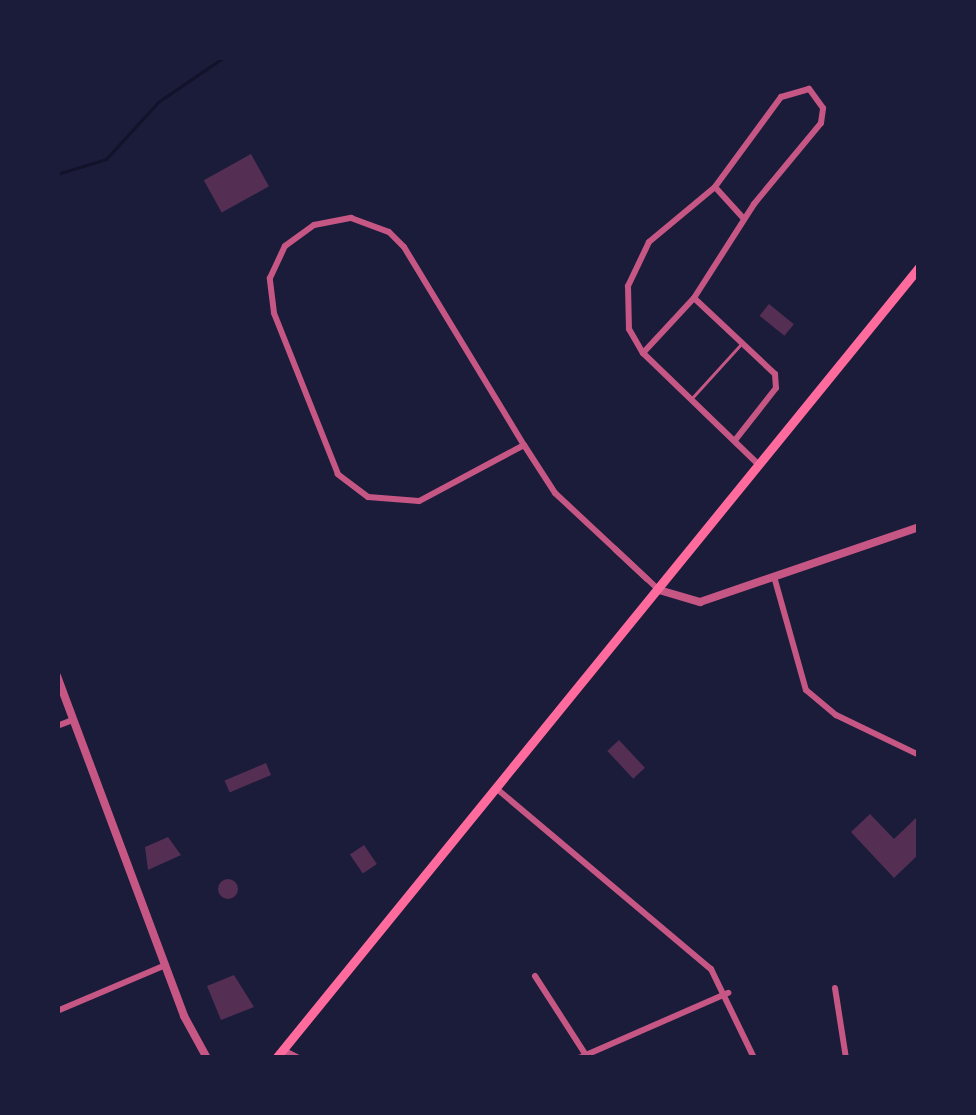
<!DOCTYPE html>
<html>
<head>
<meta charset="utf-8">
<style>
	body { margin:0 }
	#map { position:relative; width:976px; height:1115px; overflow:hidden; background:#1b1b3a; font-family:Arial,sans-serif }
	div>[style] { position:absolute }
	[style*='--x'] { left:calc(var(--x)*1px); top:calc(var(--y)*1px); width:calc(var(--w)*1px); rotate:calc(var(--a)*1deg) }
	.stream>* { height:3px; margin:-1.5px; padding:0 1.5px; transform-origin:1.5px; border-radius:1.5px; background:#12122b }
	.building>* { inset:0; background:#542f53; transform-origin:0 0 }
	.round { border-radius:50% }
	.service>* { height:3px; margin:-1.5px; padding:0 1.5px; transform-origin:1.5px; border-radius:1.5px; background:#c65784 }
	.minor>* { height:6px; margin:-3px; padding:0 3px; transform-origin:3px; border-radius:3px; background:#c65784 }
	.tertiary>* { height:8px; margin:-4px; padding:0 4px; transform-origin:4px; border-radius:4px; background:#c65784 }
	.primary>* { height:9px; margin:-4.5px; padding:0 4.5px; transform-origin:4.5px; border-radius:4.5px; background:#ff6b9d }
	span { translate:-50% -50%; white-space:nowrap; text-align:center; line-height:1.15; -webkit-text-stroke:9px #1b1b3a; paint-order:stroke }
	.frame { position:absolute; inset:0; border:60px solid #1b1b3a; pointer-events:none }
</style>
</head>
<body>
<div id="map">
	<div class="stream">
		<i style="--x:57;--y:174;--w:51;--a:-17"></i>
		<i style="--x:106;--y:159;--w:77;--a:-47.6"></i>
		<i style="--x:158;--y:102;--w:80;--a:-34.3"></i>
	</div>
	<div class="building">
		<i style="left:251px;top:154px;width:37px;height:54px;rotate:61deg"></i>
		<i style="left:769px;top:304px;width:32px;height:15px;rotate:39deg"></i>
		<i style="left:619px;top:740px;width:38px;height:16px;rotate:47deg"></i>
		<i style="left:266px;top:763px;width:13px;height:45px;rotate:67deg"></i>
		<i style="clip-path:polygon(870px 814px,894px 839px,919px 815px,919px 854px,894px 878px,851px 832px)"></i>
		<i style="clip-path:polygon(168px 837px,181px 855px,148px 870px,145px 847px)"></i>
		<i style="left:364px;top:845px;width:23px;height:17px;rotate:56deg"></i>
		<i class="round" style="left:218px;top:879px;width:20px;height:20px"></i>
		<i style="clip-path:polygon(234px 975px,254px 1007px,221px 1020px,207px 986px)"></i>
	</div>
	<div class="service">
		<i style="--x:691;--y:399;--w:74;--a:-47.7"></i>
	</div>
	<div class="minor">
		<i style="--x:715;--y:187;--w:43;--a:47.8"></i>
		<i style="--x:351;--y:218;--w:40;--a:20.2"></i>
		<i style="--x:389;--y:232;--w:21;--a:45"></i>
		<i style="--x:404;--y:247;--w:232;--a:58.8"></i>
		<i style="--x:524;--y:445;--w:119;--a:151.9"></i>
		<i style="--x:419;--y:501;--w:51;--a:-175.5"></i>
		<i style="--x:368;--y:497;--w:38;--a:-143"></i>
		<i style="--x:338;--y:474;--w:173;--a:-111.7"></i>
		<i style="--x:274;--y:313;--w:35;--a:-97"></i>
		<i style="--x:270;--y:278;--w:35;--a:-65"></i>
		<i style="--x:285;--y:246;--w:36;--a:-36"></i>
		<i style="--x:314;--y:225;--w:38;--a:-11"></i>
		<i style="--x:694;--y:298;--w:111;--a:43.2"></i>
		<i style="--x:775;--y:374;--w:14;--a:86"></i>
		<i style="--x:776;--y:388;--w:65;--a:128.1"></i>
		<i style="--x:643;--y:353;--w:75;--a:-47.2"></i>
		<i style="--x:694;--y:298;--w:112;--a:-57.4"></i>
		<i style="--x:754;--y:204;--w:105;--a:-50.4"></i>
		<i style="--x:821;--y:123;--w:15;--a:-82"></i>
		<i style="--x:823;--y:108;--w:24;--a:-126"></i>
		<i style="--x:809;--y:89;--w:29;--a:164"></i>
		<i style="--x:781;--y:97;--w:112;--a:126.3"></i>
		<i style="--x:715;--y:187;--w:86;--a:140.2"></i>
		<i style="--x:649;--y:242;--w:49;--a:115.5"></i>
		<i style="--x:628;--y:286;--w:43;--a:88.7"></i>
		<i style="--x:629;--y:329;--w:28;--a:60"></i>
		<i style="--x:643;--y:353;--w:158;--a:44"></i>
		<i style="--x:524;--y:445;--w:57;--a:57.1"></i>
		<i style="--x:555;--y:493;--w:142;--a:43"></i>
		<i style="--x:615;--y:549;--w:44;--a:43.2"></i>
		<i style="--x:775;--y:580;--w:114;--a:74.3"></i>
		<i style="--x:806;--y:690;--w:39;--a:40"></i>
		<i style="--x:836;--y:715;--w:92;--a:25.7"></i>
		<i style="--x:57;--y:726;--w:17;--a:-21"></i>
		<i style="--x:497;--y:789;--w:280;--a:40.1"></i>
		<i style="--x:711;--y:969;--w:99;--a:64.2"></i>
		<i style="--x:535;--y:976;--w:94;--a:57.2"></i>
		<i style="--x:835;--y:988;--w:71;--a:81.1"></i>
		<i style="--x:57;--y:1011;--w:118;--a:-22.9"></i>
		<i style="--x:283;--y:1050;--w:18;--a:27"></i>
		<i style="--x:579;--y:1058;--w:163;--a:-23.6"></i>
	</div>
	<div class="tertiary">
		<i style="--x:659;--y:590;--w:43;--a:16.3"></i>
		<i style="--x:700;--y:602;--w:231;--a:-18.9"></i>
		<i style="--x:57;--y:676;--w:363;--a:69.5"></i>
		<i style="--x:184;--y:1016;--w:48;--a:61.3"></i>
	</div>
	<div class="primary">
		<i style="--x:276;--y:1058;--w:1019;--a:-50.89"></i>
	</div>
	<div class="frame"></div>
</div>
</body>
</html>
